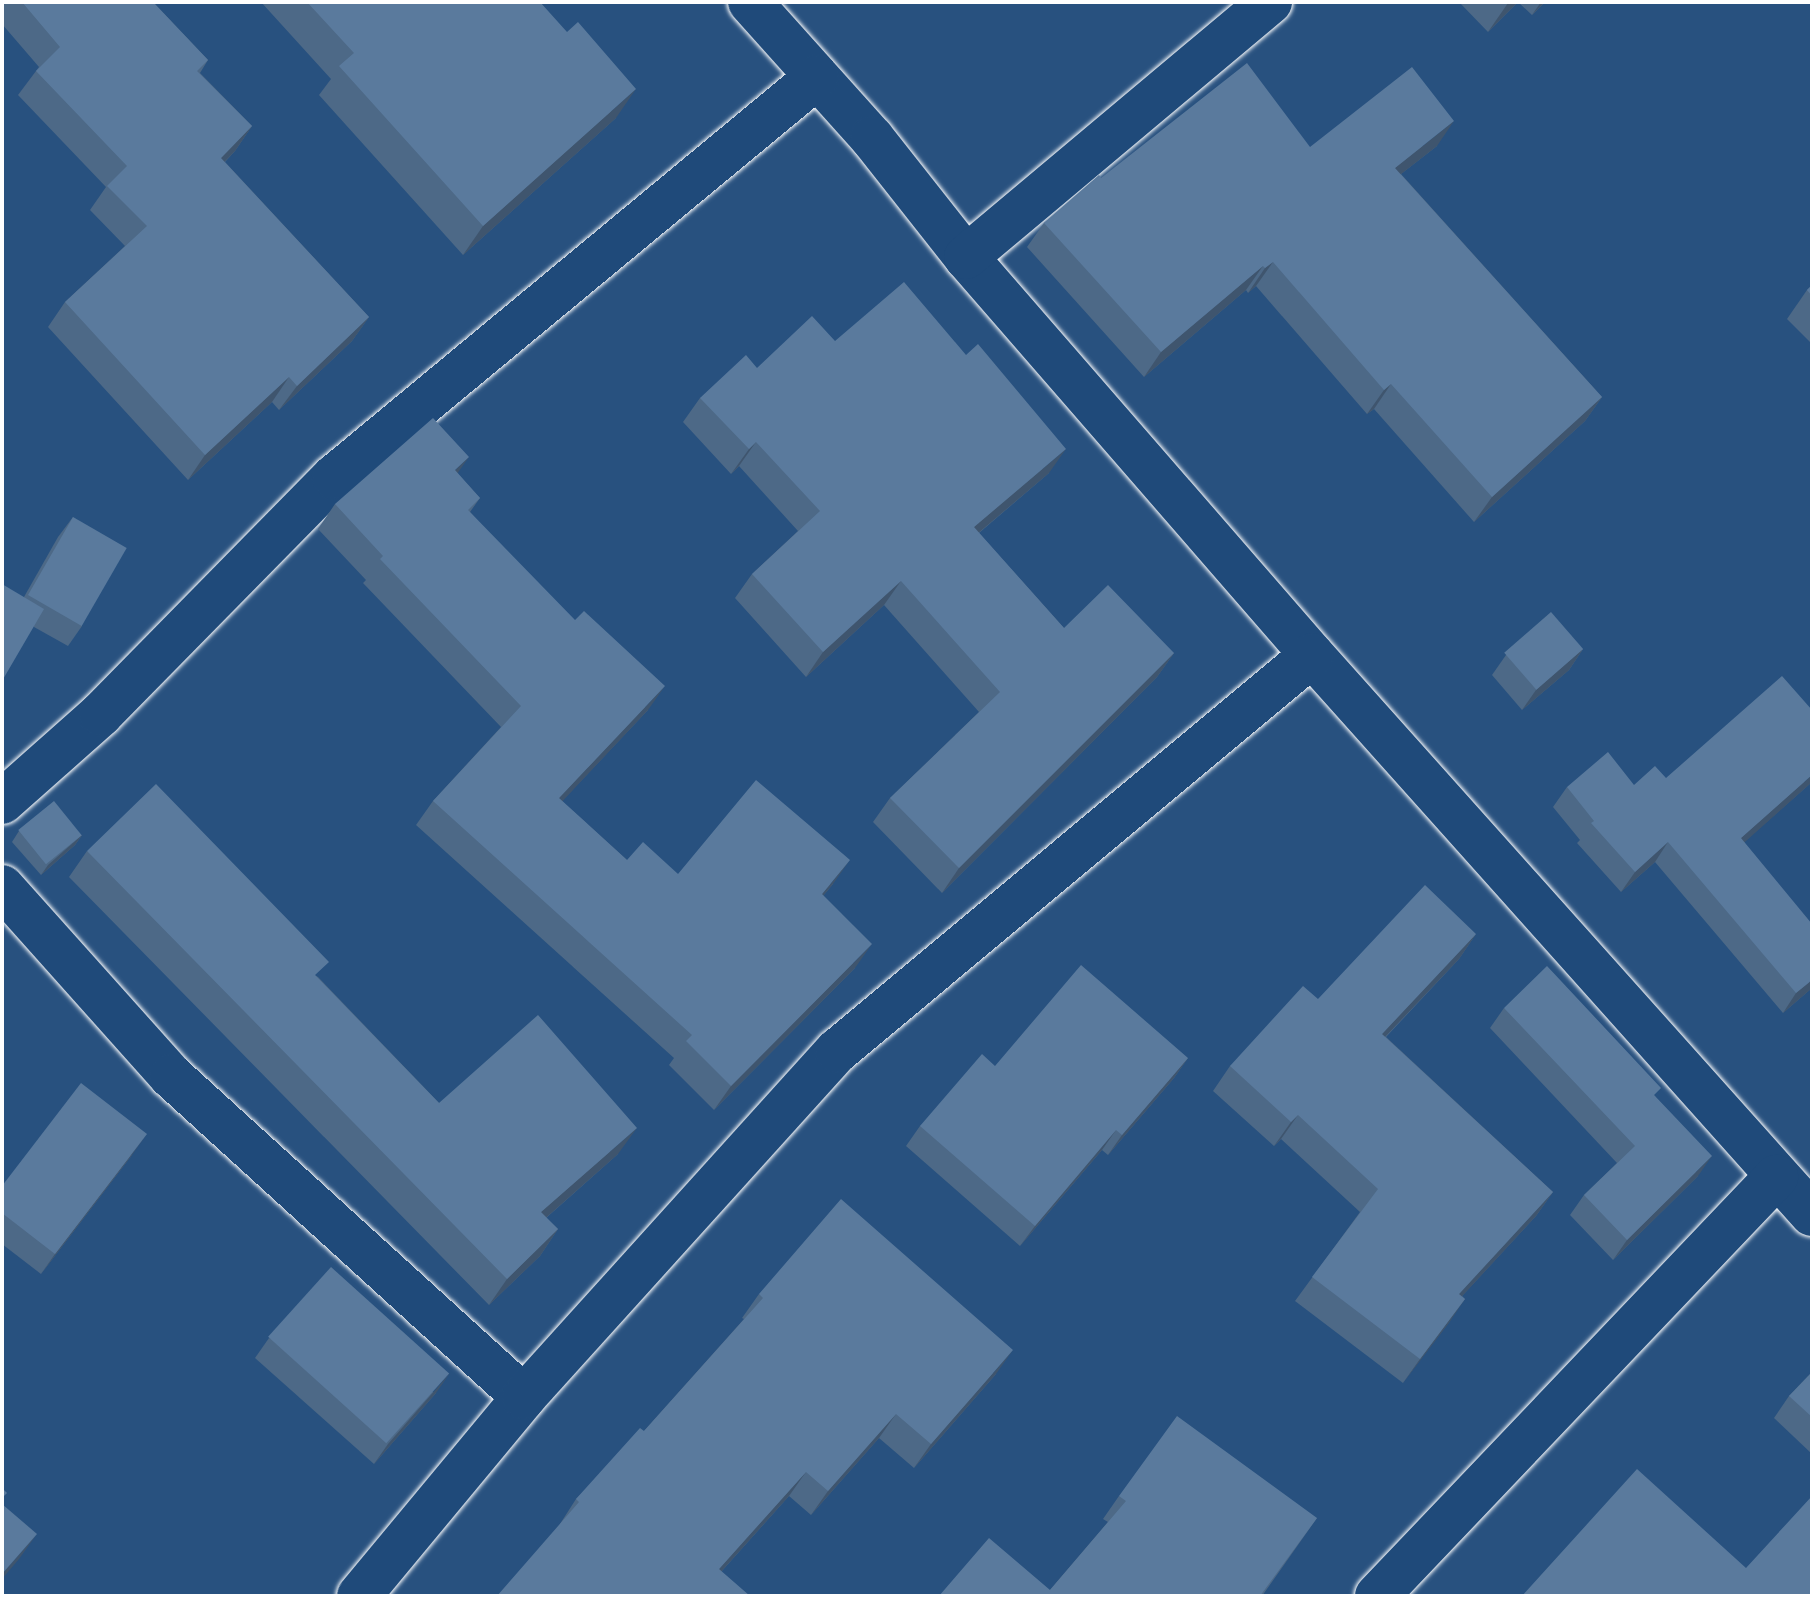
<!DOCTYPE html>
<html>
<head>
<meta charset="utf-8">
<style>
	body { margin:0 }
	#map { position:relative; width:1814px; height:1598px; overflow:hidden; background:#28517f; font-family:Pangolin,sans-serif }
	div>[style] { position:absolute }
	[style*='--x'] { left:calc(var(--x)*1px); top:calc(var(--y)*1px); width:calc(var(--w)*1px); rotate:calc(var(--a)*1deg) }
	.roads { filter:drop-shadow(0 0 2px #fff) drop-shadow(0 0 2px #fff) }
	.minor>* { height:44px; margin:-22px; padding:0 22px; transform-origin:22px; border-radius:22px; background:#1f4a7a }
	.wall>* { inset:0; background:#4d6987 }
	.shaded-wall>* { inset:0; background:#3f556e }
	.building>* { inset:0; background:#5a7a9d; transform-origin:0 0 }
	span { translate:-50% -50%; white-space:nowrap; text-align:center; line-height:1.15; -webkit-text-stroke:6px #1f4a7a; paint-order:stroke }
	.frame { position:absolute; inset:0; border:4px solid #fff; pointer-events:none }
</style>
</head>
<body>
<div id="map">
	<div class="roads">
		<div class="minor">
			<i style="--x:750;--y:2;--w:183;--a:48.1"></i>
			<i style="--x:872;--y:138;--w:152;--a:51.7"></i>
			<i style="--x:966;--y:257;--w:527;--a:49"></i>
			<i style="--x:1312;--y:655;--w:750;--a:48.19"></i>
			<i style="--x:966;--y:257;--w:397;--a:-40"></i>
			<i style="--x:2;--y:802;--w:132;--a:-41.6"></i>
			<i style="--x:101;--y:714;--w:332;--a:-45.5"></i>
			<i style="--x:334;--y:477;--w:627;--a:-39.63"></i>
			<i style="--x:2;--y:887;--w:254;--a:48.2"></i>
			<i style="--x:171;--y:1076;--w:477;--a:42.3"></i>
			<i style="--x:359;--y:1596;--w:259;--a:-50.3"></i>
			<i style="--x:524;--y:1397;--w:467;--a:-47.9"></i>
			<i style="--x:837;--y:1051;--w:618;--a:-39.82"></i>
			<i style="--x:1377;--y:1596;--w:579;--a:-46.4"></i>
		</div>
	</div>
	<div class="wall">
		<i style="clip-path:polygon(2px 2px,153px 2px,208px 60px,200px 73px,252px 126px,235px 151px,225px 162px,369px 317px,352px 341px,279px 410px,272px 402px,188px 480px,48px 327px,65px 302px,125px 246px,90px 210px,106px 187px,18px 95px,39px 67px,2px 24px)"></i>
		<i style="clip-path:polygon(261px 2px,540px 2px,616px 118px,463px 255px,319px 95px,331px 79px)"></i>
		<i style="clip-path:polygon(1459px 2px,1545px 2px,1532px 15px,1518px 2px,1488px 32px)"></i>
		<i style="clip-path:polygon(1437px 146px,1401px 174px,1602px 397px,1585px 421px,1474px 522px,1374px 409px,1367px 414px,1256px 286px,1248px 293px,1246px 290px,1144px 377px,1027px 247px,1044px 223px,1101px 178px,1310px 147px)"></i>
		<i style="clip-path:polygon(1812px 285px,1812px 344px,1787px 319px,1807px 290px)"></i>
		<i style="clip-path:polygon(835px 341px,1049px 473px,979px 533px,1064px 628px,1174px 653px,1157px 677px,942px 893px,873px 822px,890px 798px,979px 712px,884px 605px,806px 677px,735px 598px,752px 574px,798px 531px,739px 466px,731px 474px,683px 422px,700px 398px,757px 368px)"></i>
		<i style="clip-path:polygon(457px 473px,480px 498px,470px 512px,648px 710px,562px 801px,627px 860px,678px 874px,833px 884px,823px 896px,855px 968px,714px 1110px,669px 1065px,674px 1058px,416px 825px,433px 801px,501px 727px,363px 583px,366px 580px,318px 529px,335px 504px)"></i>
		<i style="clip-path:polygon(73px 517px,82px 626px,68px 646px,34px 627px,24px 597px,58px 537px)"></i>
		<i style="clip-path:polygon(1583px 649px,1569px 670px,1522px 710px,1492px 675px,1506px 655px)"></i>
		<i style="clip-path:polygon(1666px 778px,1812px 782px,1744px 842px,1812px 988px,1783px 1013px,1655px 862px,1621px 892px,1577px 843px,1580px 840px,1553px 807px,1567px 787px,1634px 785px)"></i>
		<i style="clip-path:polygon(19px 831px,82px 835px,75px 845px,41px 875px,12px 842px)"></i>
		<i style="clip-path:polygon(87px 851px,318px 977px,439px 1103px,618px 1154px,546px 1218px,558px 1229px,540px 1256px,489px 1305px,69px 877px)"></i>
		<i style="clip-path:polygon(1476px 934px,1459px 959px,1386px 1037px,1553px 1192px,1536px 1216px,1462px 1296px,1465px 1299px,1403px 1383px,1295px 1301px,1360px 1212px,1281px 1139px,1274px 1146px,1213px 1091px,1230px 1066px,1318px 999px)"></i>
		<i style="clip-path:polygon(1504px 1008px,1655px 1096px,1698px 1176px,1613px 1260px,1570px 1215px,1584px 1195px,1617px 1163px,1490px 1028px)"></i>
		<i style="clip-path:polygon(1188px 1058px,1174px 1078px,1108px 1155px,1102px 1150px,1020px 1246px,906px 1146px,920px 1126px,995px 1066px)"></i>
		<i style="clip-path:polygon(132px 1155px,41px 1274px,2px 1244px,2px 1186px)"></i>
		<i style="clip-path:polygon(759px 1294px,996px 1374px,914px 1468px,879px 1438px,811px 1515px,789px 1496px,721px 1572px,560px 1524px,576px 1499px,644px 1431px,744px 1319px,742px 1318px)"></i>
		<i style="clip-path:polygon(269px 1338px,436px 1393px,374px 1464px,255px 1358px)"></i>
		<i style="clip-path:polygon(1812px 1372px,1812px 1454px,1774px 1418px,1789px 1396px)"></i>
		<i style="clip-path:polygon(1119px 1496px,1317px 1518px,1262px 1596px,939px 1596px,1050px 1590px,1108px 1522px,1103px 1519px)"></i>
	</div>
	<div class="shaded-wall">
		<i style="clip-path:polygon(1509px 2px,1518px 2px,1488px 32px,1508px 3px)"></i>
		<i style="clip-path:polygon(1541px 2px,1545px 2px,1532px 15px)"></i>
		<i style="clip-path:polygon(636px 89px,616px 118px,463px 255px,483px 226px)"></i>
		<i style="clip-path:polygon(1454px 121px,1437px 146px,1378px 192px,1395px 168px)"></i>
		<i style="clip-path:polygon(252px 126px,235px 151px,204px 183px,221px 158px)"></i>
		<i style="clip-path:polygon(1273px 262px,1256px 286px,1248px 293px,1265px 268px)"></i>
		<i style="clip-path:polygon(1263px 266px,1246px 290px,1144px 377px,1161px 352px)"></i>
		<i style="clip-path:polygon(369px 317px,352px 341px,279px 410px,297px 386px)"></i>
		<i style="clip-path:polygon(289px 377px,272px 402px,188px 480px,205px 455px)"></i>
		<i style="clip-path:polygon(1391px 384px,1374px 409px,1367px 414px,1384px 390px)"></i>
		<i style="clip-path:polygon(1602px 397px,1585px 421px,1474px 522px,1492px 497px)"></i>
		<i style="clip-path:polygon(756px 442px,739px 466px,731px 474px,749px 449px)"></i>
		<i style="clip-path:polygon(1066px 449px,1049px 473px,957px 551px,974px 527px)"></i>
		<i style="clip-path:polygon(469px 457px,452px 481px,455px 470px)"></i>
		<i style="clip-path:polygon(901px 581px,884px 605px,806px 677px,823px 652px)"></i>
		<i style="clip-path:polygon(1583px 649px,1569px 670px,1522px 710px,1536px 690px)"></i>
		<i style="clip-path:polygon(1174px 653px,1157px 677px,942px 893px,959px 868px)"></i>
		<i style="clip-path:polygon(665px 686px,648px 710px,542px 823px,559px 798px)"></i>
		<i style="clip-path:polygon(1812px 775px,1812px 782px,1727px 858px,1741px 838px)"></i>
		<i style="clip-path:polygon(82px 835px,75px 845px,41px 875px,48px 865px)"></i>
		<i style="clip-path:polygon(1668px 842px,1655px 862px,1621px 892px,1635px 872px)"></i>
		<i style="clip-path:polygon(850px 860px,833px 884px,805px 918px,822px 894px)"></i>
		<i style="clip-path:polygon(1476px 934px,1459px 959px,1365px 1058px,1382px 1034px)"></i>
		<i style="clip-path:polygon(872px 944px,855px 968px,714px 1110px,731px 1086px)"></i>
		<i style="clip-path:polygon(1812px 980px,1812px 988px,1783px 1013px,1796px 993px)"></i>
		<i style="clip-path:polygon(1188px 1058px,1174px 1078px,1108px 1155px,1122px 1135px)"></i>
		<i style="clip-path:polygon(1298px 1115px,1281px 1139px,1274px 1146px,1291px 1122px)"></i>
		<i style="clip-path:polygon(637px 1128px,618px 1154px,523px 1238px,541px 1212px)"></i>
		<i style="clip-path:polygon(1116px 1130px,1102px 1150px,1020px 1246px,1035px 1226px)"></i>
		<i style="clip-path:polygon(147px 1134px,132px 1155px,41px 1274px,55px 1254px)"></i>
		<i style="clip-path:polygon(1712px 1156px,1698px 1176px,1613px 1260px,1627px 1240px)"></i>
		<i style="clip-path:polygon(1553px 1192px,1536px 1216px,1442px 1318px,1459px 1294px)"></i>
		<i style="clip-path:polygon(558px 1229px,540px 1256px,489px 1305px,507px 1279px)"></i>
		<i style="clip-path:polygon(1465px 1299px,1449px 1323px,1403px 1383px,1420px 1359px)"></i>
		<i style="clip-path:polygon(1013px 1350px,996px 1374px,914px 1468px,931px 1444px)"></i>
		<i style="clip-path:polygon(450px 1373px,436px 1393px,374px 1464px,388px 1444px)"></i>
		<i style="clip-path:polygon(896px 1414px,879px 1438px,811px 1515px,828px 1491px)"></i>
		<i style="clip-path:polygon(806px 1472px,789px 1496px,702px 1593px,719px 1569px)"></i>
		<i style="clip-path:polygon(37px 1534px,19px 1559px,2px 1579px,2px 1574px)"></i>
	</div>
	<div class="building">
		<i style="clip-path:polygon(22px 2px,153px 2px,208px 60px,197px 71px,252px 126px,221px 158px,369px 317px,297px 386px,289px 377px,205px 455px,65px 302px,147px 226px,107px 186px,127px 166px,36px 71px,60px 47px)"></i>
		<i style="clip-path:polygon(307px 2px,540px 2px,567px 32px,578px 22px,636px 89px,483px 226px,339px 66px,354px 53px)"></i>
		<i style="clip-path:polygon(1247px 63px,1310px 147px,1412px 67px,1454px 121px,1395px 168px,1602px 397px,1492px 497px,1391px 384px,1384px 390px,1273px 262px,1265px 268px,1263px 266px,1161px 352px,1044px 223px,1099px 175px,1101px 178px)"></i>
		<i style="clip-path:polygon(904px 282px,966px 355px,978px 344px,1066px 449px,974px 527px,1064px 628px,1108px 585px,1174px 653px,959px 868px,890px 798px,1000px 692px,901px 581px,823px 652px,752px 574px,820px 511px,756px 442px,749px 449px,700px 398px,746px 355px,757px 368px,812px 316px,835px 341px)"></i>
		<i style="clip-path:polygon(1812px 285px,1812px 296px,1807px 290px)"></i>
		<i style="clip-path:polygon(433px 418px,469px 457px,455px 470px,480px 498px,468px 510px,575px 620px,584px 611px,665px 686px,559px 798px,627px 860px,643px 842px,678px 874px,756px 780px,850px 860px,822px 894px,872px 944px,731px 1086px,686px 1041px,692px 1035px,433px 801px,521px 706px,380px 559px,383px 556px,335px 504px)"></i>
		<i style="left:73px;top:517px;width:62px;height:90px;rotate:30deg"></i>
		<i style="clip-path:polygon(2px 584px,44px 609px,2px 681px)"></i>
		<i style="left:1551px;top:612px;width:49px;height:62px;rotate:49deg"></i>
		<i style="clip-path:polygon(1782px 676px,1812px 710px,1812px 775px,1741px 838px,1812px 924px,1812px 980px,1796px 993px,1668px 842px,1635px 872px,1591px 823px,1594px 821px,1567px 787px,1608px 752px,1634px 785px,1655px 766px,1666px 778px)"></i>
		<i style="clip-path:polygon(156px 784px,329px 962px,315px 975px,439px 1103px,538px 1015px,637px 1128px,541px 1212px,558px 1229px,507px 1279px,87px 851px)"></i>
		<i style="left:54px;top:801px;width:44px;height:46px;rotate:51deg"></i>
		<i style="clip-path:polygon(1425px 885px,1476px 934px,1382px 1034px,1553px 1192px,1459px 1294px,1465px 1299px,1420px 1359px,1312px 1277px,1378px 1189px,1298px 1115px,1291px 1122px,1230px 1066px,1303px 986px,1318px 999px)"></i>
		<i style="clip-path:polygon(1081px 965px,1188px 1058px,1122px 1135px,1116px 1130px,1035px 1226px,920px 1126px,982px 1054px,995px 1066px)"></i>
		<i style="clip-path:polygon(1547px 966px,1661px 1088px,1654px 1095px,1712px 1156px,1627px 1240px,1584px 1195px,1635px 1146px,1504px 1008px)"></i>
		<i style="clip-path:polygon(81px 1083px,147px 1134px,55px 1254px,2px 1213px,2px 1186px)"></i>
		<i style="clip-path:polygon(841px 1199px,1013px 1350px,931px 1444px,896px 1414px,828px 1491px,806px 1472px,719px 1569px,750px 1596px,497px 1596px,579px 1502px,576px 1499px,640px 1428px,644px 1431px,763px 1298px,759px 1294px)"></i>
		<i style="left:331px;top:1267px;width:159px;height:94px;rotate:42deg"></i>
		<i style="clip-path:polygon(1812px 1372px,1812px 1417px,1789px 1396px)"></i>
		<i style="clip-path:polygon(1177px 1416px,1317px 1518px,1260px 1596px,939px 1596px,989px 1538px,1050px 1590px,1126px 1501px,1119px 1496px)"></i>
		<i style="clip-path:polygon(1637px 1469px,1746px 1568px,1812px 1496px,1812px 1596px,1522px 1596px)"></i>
		<i style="clip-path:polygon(2px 1488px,7px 1493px,2px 1498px)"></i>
		<i style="clip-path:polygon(2px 1504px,37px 1534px,2px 1574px)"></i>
	</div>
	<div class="frame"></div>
</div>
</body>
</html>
